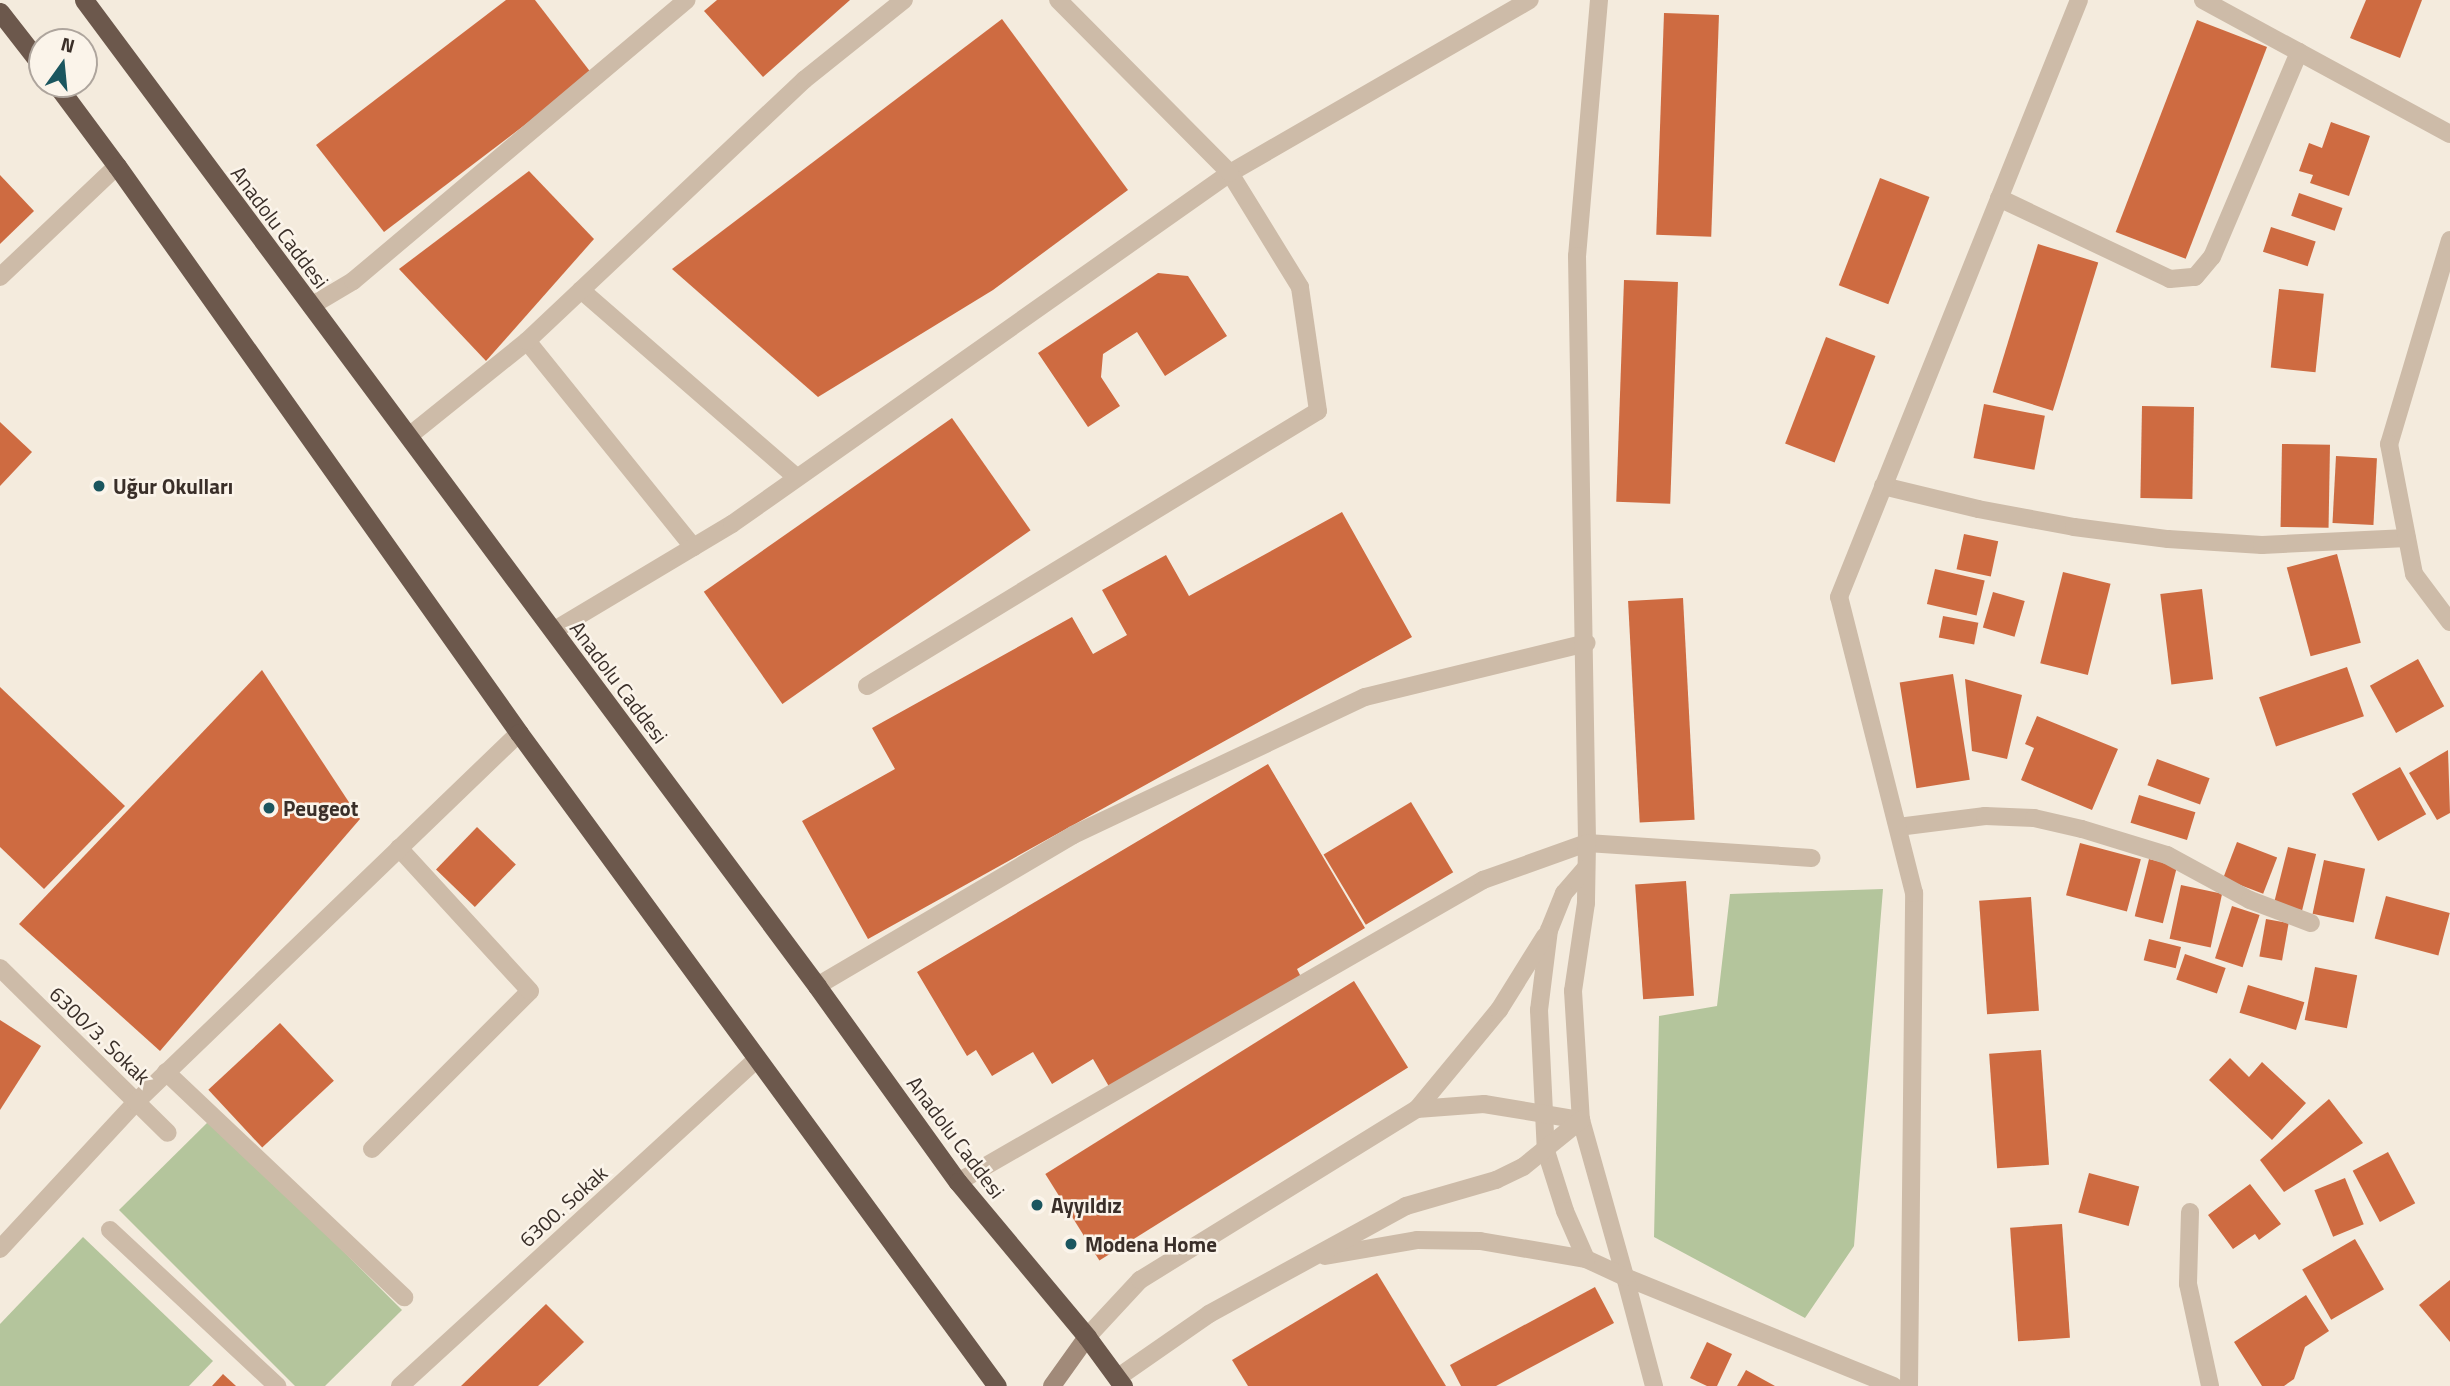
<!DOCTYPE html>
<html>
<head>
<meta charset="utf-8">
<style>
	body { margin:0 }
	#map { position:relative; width:2450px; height:1386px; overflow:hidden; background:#f4ebdd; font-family:"Titillium Web",sans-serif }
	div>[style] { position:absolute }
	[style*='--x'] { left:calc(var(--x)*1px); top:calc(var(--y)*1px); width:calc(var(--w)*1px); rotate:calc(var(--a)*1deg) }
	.green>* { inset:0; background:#b4c59c }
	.building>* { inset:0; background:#ce6b41; transform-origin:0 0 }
	.service>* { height:18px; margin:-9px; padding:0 9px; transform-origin:9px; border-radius:9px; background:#cdbba8 }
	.minor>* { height:18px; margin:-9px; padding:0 9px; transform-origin:9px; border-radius:9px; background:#cdbba8 }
	.tertiary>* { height:18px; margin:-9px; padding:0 9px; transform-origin:9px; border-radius:9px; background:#cdbba8 }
	.secondary>* { height:18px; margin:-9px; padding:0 9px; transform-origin:9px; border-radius:9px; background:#a18a79 }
	.trunk>* { height:19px; margin:-9.5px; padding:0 9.5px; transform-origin:9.5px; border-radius:9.5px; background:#6c584c }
	.dots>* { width:19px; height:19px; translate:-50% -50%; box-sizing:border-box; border:4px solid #fbf4ea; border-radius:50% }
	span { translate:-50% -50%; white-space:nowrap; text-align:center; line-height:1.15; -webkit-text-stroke:5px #fbf4ea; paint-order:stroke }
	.street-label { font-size:21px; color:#3a2f29 }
	.poi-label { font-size:21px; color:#3a2f29; font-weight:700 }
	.left { translate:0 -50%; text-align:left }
	.north { position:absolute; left:28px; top:28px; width:70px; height:70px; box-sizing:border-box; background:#fbf4ea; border:2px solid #aea59d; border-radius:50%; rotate:15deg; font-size:19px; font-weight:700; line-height:28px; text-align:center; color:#3a2f29 }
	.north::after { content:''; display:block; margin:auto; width:24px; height:32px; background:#1b565f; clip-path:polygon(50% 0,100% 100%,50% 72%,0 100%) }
</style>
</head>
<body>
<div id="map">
	<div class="green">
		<i style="clip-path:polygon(1883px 889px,1854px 1246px,1805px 1318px,1654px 1237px,1659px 1016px,1717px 1006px,1730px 894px)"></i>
		<i style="clip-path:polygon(211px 1119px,402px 1310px,325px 1386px,295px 1386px,119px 1210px)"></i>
		<i style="clip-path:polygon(83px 1237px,213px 1361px,189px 1386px,0 1386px,0 1324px)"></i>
	</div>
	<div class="building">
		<i style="clip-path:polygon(506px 0,535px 0,592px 74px,384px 232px,316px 145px)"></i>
		<i style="clip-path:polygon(717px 0,850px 0,763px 77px,704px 11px)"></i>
		<i style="clip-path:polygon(2366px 0,2422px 0,2400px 58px,2350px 38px)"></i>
		<i style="left:1664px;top:13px;width:55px;height:222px;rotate:2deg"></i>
		<i style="clip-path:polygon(1002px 19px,1128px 190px,993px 290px,818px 397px,672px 269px)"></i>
		<i style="left:2197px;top:20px;width:75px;height:227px;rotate:21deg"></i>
		<i style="clip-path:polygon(2331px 122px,2370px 136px,2349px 196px,2310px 183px,2313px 175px,2299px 171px,2309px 143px,2322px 148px)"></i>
		<i style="clip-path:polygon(529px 171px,594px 239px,486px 361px,399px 269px)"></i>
		<i style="clip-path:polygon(0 175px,34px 211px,0 244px)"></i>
		<i style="left:1880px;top:178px;width:53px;height:115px;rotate:21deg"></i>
		<i style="left:2299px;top:193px;width:46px;height:24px;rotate:19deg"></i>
		<i style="left:2271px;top:227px;width:47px;height:26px;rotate:18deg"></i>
		<i style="left:2038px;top:244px;width:63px;height:155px;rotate:17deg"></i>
		<i style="clip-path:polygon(1158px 273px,1188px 276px,1227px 336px,1165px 376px,1137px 332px,1103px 354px,1101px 377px,1120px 406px,1088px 427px,1038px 353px)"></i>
		<i style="left:1624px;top:280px;width:54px;height:222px;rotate:2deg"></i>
		<i style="left:2279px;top:289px;width:45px;height:79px;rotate:6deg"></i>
		<i style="left:1826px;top:337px;width:53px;height:114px;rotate:21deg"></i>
		<i style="left:1984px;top:404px;width:62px;height:55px;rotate:11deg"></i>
		<i style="left:2142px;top:406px;width:52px;height:92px;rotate:1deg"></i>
		<i style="left:952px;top:418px;width:137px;height:303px;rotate:55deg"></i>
		<i style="clip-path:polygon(0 422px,32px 452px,0 486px)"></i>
		<i style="left:2282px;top:444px;width:48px;height:83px;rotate:1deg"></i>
		<i style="left:2336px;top:456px;width:41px;height:67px;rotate:3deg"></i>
		<i style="clip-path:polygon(1342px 512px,1412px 637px,868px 939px,802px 821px,895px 769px,872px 728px,1072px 617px,1093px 654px,1127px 635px,1102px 590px,1166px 555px,1189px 596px)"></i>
		<i style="left:1964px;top:534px;width:35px;height:36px;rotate:12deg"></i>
		<i style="left:2337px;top:554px;width:92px;height:52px;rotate:75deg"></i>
		<i style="left:1935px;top:569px;width:51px;height:36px;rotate:13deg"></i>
		<i style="left:2063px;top:572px;width:49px;height:94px;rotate:14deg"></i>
		<i style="left:2202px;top:589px;width:91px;height:42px;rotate:83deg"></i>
		<i style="left:1993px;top:592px;width:33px;height:37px;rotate:16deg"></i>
		<i style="left:1683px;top:598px;width:222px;height:55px;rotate:87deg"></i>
		<i style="left:1943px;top:616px;width:36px;height:22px;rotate:11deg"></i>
		<i style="left:2418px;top:659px;width:54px;height:55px;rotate:61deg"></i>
		<i style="left:2347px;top:667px;width:52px;height:93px;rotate:71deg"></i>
		<i style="clip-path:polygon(262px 670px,360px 819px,160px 1051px,19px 924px)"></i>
		<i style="left:1953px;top:674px;width:107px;height:54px;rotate:81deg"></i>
		<i style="clip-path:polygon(1965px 679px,2022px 695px,2007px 759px,1972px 751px)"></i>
		<i style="clip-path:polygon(0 687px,125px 806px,44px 889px,0 847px)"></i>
		<i style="clip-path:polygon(2037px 716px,2118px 749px,2092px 810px,2021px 780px,2034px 748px,2025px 744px)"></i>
		<i style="clip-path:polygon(2448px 750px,2450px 813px,2437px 820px,2409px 773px)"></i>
		<i style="left:2157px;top:759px;width:56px;height:28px;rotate:20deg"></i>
		<i style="clip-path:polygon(1268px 764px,1365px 928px,1297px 969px,1301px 977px,1111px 1090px,1093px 1059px,1052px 1084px,1033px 1052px,992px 1076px,976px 1050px,967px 1056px,917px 972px)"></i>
		<i style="left:2400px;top:767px;width:54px;height:55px;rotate:61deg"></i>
		<i style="left:2139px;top:795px;width:59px;height:29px;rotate:17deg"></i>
		<i style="left:1411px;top:802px;width:82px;height:102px;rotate:59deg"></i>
		<i style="left:477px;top:827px;width:54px;height:59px;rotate:44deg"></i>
		<i style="left:2237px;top:842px;width:43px;height:39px;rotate:21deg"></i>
		<i style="left:2080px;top:843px;width:63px;height:54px;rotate:15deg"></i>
		<i style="left:2288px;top:847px;width:29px;height:58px;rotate:14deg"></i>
		<i style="left:2149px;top:859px;width:29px;height:59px;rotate:14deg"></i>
		<i style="left:2324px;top:860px;width:42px;height:55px;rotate:12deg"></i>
		<i style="left:1686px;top:881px;width:115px;height:51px;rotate:86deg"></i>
		<i style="left:2181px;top:885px;width:42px;height:55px;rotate:12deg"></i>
		<i style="left:2386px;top:896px;width:66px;height:44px;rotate:15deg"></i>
		<i style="left:2031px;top:897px;width:114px;height:52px;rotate:86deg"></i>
		<i style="left:2232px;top:906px;width:29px;height:55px;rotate:18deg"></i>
		<i style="left:2266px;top:919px;width:23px;height:38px;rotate:10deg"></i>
		<i style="left:2149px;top:939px;width:33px;height:22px;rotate:14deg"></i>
		<i style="left:2185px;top:954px;width:43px;height:27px;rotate:19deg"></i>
		<i style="left:2315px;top:967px;width:43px;height:54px;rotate:11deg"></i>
		<i style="left:1354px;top:981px;width:102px;height:364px;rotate:58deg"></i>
		<i style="left:2248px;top:985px;width:59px;height:29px;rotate:17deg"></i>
		<i style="clip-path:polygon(0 1020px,41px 1046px,0 1110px)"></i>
		<i style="left:280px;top:1023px;width:79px;height:98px;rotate:47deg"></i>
		<i style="left:2041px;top:1050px;width:115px;height:52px;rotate:86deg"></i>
		<i style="clip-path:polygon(2230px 1058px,2249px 1077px,2262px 1062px,2306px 1103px,2272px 1140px,2209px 1080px)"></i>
		<i style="clip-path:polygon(2329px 1099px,2363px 1143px,2284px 1192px,2260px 1160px)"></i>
		<i style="left:2388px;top:1152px;width:58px;height:40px;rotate:62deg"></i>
		<i style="left:2089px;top:1173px;width:52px;height:41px;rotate:15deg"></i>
		<i style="left:2345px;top:1178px;width:50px;height:33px;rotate:68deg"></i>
		<i style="clip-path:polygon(2250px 1184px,2281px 1224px,2259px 1240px,2255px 1234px,2233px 1249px,2208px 1215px)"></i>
		<i style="left:2062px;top:1224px;width:114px;height:52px;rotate:86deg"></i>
		<i style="left:2355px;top:1239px;width:58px;height:61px;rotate:60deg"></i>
		<i style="clip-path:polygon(1377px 1273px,1446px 1386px,1248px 1386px,1232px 1360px)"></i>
		<i style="clip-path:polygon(2450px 1280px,2450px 1342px,2419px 1305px)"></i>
		<i style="clip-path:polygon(1595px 1287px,1614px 1323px,1496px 1386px,1461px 1386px,1450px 1365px)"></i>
		<i style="clip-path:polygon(2306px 1295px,2329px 1331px,2305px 1347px,2294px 1379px,2284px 1386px,2262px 1386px,2234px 1342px)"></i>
		<i style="clip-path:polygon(546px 1304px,584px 1342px,538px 1386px,461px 1386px)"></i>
		<i style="clip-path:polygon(1707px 1342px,1732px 1354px,1717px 1386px,1707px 1386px,1690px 1378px)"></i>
		<i style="clip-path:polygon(1746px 1370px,1775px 1386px,1737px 1386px)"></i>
		<i style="clip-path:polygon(223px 1374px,236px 1386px,212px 1386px)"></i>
	</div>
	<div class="service">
		<i style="--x:1999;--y:198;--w:189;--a:25.3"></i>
		<i style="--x:2170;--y:279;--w:25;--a:-5"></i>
		<i style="--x:2195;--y:277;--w:26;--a:-50"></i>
		<i style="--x:2212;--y:257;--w:223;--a:-67"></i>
		<i style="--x:581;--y:290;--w:286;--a:41"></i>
		<i style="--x:311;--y:306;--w:49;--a:-30.8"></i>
		<i style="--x:353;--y:281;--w:436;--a:-40.1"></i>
		<i style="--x:527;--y:341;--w:265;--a:51.1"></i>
		<i style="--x:1883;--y:486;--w:98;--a:13.6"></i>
		<i style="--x:1978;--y:509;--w:98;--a:10.6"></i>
		<i style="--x:2074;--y:527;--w:95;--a:7.3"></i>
		<i style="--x:2168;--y:539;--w:94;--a:3.7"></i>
		<i style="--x:2262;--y:545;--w:145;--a:-2.8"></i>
		<i style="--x:1898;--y:827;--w:88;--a:-7.2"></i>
		<i style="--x:1985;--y:816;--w:49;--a:2.3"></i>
		<i style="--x:2034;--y:818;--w:49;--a:12.9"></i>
		<i style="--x:2082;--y:829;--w:89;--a:17"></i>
		<i style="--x:2167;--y:855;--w:94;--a:28.5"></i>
		<i style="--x:2250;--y:900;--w:65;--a:20.7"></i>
		<i style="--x:1587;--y:843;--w:225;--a:3.8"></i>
		<i style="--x:166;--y:1072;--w:328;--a:43.4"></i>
		<i style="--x:372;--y:1149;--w:223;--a:-45"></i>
		<i style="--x:530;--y:991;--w:194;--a:-132.5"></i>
		<i style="--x:2190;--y:1212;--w:72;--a:91.6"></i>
		<i style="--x:2188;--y:1284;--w:104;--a:77.8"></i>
		<i style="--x:110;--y:1230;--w:229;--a:43"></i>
		<i style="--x:0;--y:1249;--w:200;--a:-47.2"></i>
	</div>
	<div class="minor">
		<i style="--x:2203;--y:0;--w:281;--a:28.5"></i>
		<i style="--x:2450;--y:240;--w:213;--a:106.6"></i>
		<i style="--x:2389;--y:444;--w:132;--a:79.1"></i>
		<i style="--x:2414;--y:574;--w:60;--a:53.1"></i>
		<i style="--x:0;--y:277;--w:161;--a:-43.5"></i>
		<i style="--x:409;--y:436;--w:151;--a:-38.8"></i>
		<i style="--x:527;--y:341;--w:381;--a:-43.3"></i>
		<i style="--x:804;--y:80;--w:128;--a:-38.7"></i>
		<i style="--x:553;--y:631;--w:209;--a:-30.9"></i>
		<i style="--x:732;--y:524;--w:609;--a:-35.18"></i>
		<i style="--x:1230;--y:173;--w:346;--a:-30"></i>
		<i style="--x:867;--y:686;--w:528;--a:-31.37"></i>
		<i style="--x:1318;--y:411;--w:125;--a:-98.3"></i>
		<i style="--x:1300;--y:287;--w:134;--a:-121.6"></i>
		<i style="--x:1230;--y:173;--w:244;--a:-134.8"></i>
		<i style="--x:0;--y:968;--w:235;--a:44.5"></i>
		<i style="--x:817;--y:986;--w:297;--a:-30.5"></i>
		<i style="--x:1073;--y:835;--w:323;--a:-25.3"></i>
		<i style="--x:1365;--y:697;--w:228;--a:-13.7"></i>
		<i style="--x:136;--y:1102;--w:532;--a:-43.93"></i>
		<i style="--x:958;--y:1182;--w:606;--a:-29.91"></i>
		<i style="--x:1483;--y:880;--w:110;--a:-19.6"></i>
		<i style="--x:1625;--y:1277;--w:290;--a:22.1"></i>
		<i style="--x:1625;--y:1277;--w:113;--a:75.1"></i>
		<i style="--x:400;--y:1386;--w:484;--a:-42.5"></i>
		<i style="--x:1909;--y:1386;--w:493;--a:-89.4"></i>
		<i style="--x:1914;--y:893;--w:305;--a:-104.2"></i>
		<i style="--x:1839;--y:597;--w:643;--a:-68.1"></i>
	</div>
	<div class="tertiary">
		<i style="--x:1599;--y:0;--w:257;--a:94.9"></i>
		<i style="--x:1577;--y:256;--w:587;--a:89.02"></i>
		<i style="--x:1587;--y:843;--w:60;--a:91"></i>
		<i style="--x:1586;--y:903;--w:89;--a:98.4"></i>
		<i style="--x:1573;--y:991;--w:129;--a:86.5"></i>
		<i style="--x:1581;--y:1120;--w:163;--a:74.3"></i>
		<i style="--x:1585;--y:869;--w:32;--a:131"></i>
		<i style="--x:1564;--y:893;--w:40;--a:112"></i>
		<i style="--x:1549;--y:930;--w:81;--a:97.1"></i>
		<i style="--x:1539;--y:1010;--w:141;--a:87.2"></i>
		<i style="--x:1546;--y:1151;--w:63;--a:72.4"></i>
		<i style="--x:1565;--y:1211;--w:52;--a:66.4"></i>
		<i style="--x:1586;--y:1259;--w:43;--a:24.8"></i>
		<i style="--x:1417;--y:1109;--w:129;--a:-50.4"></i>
		<i style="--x:1499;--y:1010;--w:87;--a:-58.1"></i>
		<i style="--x:1325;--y:1256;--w:93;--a:-9.9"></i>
		<i style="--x:1417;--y:1240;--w:63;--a:0.9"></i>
		<i style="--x:1480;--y:1241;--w:108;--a:9.6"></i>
		<i style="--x:1087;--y:1337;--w:78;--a:-47.1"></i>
		<i style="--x:1140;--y:1280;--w:326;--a:-31.7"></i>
		<i style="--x:1417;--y:1109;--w:67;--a:-4.3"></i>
		<i style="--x:1484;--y:1104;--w:98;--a:9.4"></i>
		<i style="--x:1117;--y:1378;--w:112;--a:-34.8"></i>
		<i style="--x:1209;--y:1314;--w:225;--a:-28.7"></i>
		<i style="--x:1406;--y:1206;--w:94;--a:-16.1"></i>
		<i style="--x:1496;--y:1180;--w:30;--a:-26"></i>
		<i style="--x:1523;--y:1167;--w:75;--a:-39"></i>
	</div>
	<div class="secondary">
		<i style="--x:1052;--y:1386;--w:60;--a:-54.5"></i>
	</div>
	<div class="trunk">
		<i style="--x:84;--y:0;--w:1229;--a:53.37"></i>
		<i style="--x:817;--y:986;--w:241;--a:54.3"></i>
		<i style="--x:958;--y:1182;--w:202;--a:50.2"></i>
		<i style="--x:1087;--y:1337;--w:61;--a:53.7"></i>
		<i style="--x:0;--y:12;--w:68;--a:52.1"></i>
		<i style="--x:56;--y:84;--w:102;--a:53.4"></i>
		<i style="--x:117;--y:166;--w:695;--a:54.66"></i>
		<i style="--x:519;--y:733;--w:809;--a:53.8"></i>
	</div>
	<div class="dots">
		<i style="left:99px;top:486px;background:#1b565f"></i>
		<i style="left:269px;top:808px;background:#1b565f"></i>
		<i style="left:1037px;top:1205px;background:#1b565f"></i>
		<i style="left:1071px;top:1244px;background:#1b565f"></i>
	</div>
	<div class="street-label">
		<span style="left:280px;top:227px;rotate:53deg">Anadolu Caddesi</span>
		<span style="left:619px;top:682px;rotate:53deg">Anadolu Caddesi</span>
		<span style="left:100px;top:1035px;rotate:44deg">6300/3. Sokak</span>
		<span style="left:956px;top:1137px;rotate:53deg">Anadolu Caddesi</span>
		<span style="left:563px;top:1206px;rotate:-42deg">6300. Sokak</span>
	</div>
	<div class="poi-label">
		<span class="left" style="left:113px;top:486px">Uğur Okulları</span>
		<span class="left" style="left:283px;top:808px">Peugeot</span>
		<span class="left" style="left:1051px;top:1205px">Ayyıldız</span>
		<span class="left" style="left:1085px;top:1244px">Modena Home</span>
	</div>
	<div class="north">N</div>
</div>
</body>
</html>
